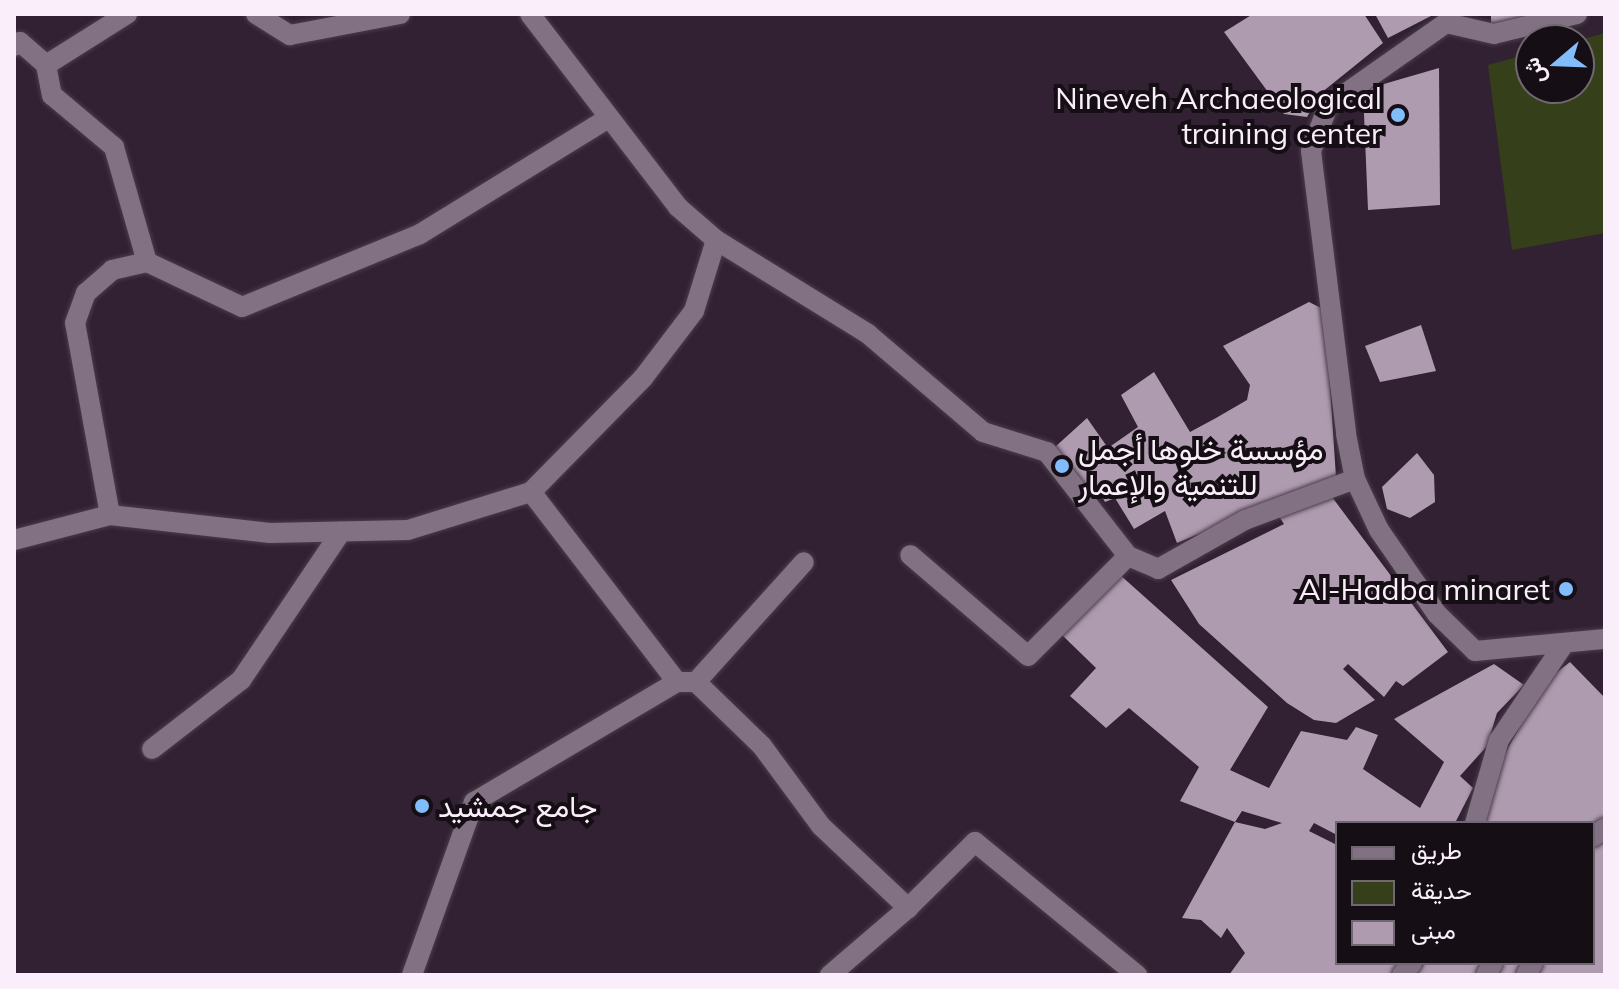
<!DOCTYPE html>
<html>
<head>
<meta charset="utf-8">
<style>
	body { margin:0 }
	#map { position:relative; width:1619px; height:989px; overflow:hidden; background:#312132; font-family:Mulish,Vazirmatn,sans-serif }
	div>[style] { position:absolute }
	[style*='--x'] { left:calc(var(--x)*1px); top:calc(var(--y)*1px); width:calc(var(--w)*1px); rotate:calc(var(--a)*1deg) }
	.green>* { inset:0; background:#35401a }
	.building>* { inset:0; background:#af9baf }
	.roads { filter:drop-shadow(0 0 2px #4a3c4a) drop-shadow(0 0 2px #4a3c4a) }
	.service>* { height:20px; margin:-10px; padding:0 10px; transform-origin:10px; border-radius:10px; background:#827083 }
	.minor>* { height:20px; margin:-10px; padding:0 10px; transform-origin:10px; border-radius:10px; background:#827083 }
	.dots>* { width:22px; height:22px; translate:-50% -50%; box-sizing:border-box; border:4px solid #150e15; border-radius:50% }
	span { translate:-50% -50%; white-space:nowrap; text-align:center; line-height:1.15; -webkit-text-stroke:8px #150e15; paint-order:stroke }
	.poi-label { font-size:30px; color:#f9eef9 }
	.right { translate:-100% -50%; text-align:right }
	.left { translate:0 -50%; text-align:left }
	.frame { position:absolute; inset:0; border:16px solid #f9eef9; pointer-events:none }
	.legend { position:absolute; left:1335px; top:821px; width:260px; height:144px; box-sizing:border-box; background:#150e15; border:2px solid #706870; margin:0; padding:10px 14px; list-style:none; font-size:24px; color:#f9eef9 }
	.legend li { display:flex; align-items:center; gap:16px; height:40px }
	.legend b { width:40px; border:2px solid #706870 }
	.north { position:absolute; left:1515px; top:24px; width:80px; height:80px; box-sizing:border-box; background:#150e15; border:2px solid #706870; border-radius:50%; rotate:251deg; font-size:22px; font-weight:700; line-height:32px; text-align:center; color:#f9eef9 }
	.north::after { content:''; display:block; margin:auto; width:28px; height:36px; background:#82bcfa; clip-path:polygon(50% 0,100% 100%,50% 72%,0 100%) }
</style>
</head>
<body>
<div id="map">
	<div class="green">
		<i style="clip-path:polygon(1605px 33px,1605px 233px,1512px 250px,1488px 65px,1531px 53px,1531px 88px,1579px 88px,1579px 40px)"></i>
	</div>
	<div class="building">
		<i style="clip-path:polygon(1253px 14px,1364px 14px,1383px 43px,1321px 93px,1307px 117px,1284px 114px,1224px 32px)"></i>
		<i style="clip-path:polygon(1375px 14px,1435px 14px,1388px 38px)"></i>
		<i style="clip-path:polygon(1491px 14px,1529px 14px,1530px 15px,1491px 24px)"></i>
		<i style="clip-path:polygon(1439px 68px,1440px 205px,1368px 210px,1363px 90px)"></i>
		<i style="clip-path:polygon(1309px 302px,1325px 310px,1336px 477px,1177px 543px,1165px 511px,1134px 529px,1115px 498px,1105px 502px,1098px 490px,1090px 494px,1055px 447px,1087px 418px,1108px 448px,1138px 427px,1121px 395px,1154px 372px,1190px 432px,1216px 418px,1247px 400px,1250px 385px,1223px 346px)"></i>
		<i style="clip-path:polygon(1421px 325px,1436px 371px,1380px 382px,1365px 346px)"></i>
		<i style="clip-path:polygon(1417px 453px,1434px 475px,1435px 502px,1410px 518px,1387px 509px,1382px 487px)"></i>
		<i style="clip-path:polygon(1332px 497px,1448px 652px,1403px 686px,1396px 681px,1384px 697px,1348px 664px,1343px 669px,1375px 700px,1336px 723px,1314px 720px,1287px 703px,1199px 624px,1171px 580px,1284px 524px,1278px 515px)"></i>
		<i style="clip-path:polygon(1119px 574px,1268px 707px,1230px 770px,1269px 788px,1301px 731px,1347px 740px,1356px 727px,1378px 735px,1363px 769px,1420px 808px,1444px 762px,1394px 719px,1494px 664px,1524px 685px,1497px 713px,1487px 746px,1460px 776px,1473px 788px,1455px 823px,1337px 823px,1337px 835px,1314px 823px,1309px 831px,1337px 845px,1337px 963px,1399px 963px,1399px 975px,1229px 975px,1245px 953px,1227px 928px,1221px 938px,1201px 920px,1182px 918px,1235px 822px,1265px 829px,1282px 823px,1242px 811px,1235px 822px,1180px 801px,1199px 767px,1129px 708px,1106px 728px,1070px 696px,1096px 668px,1062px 635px)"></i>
		<i style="clip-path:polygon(1570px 662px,1605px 698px,1605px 824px,1593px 832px,1593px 823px,1485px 823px,1477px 814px,1509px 746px,1547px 680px)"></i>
		<i style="clip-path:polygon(1605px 835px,1605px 975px,1534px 975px,1541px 963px,1593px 963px,1593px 844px)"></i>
		<i style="clip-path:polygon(1427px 963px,1488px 963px,1479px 975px,1408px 975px)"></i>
		<i style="clip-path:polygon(1499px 963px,1526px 963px,1519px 975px,1491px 975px)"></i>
	</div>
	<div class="roads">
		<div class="service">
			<i style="--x:1593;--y:837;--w:15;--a:-37"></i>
			<i style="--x:1486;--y:975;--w:14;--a:-60"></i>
		</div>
		<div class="minor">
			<i style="--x:256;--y:14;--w:40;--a:32"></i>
			<i style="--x:290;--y:35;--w:112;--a:-10.8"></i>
			<i style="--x:530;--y:14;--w:243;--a:52.5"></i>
			<i style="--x:678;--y:207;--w:50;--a:41"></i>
			<i style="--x:716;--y:240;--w:179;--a:31.7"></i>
			<i style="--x:868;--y:334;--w:151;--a:40.4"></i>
			<i style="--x:983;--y:432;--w:67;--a:17.4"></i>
			<i style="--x:1047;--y:452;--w:132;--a:52.1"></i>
			<i style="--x:1128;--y:556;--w:141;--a:135"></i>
			<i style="--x:1028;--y:656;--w:155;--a:-139.4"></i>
			<i style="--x:1577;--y:14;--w:85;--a:166.5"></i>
			<i style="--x:1494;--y:34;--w:49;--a:-167.1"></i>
			<i style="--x:1446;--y:23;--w:144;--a:144.9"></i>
			<i style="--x:1328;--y:106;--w:48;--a:110.7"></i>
			<i style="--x:1311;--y:151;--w:285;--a:82.9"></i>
			<i style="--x:1346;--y:434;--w:46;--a:78.7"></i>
			<i style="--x:1355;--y:479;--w:56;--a:64.8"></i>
			<i style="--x:1379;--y:530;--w:102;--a:55.4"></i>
			<i style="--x:1437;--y:614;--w:53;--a:44.2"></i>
			<i style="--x:1475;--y:651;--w:131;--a:-5.3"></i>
			<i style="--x:14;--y:46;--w:7;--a:-34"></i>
			<i style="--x:20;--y:42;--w:35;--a:41"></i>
			<i style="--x:46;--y:65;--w:31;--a:79"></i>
			<i style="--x:52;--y:95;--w:81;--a:40"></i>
			<i style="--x:114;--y:147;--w:120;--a:74"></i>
			<i style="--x:46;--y:65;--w:96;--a:-32.2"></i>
			<i style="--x:110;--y:515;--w:195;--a:-100.3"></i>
			<i style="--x:75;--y:323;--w:32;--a:-70"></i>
			<i style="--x:86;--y:293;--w:35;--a:-41"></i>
			<i style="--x:112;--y:270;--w:36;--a:-13"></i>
			<i style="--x:147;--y:262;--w:105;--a:25.3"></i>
			<i style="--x:242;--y:307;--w:192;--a:-22.3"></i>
			<i style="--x:420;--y:234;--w:220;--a:-31.6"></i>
			<i style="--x:14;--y:540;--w:99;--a:-14.6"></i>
			<i style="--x:110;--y:515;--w:161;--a:6.4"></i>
			<i style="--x:270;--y:533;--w:138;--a:-1.2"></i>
			<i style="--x:408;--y:530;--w:129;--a:-17.2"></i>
			<i style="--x:531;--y:492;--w:160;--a:-45.5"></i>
			<i style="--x:643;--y:378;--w:84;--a:-52.7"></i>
			<i style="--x:694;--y:311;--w:74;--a:-72.8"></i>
			<i style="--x:1128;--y:556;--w:33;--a:23"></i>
			<i style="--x:1158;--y:569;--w:100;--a:-29.4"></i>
			<i style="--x:1245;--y:520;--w:117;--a:-20.4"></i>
			<i style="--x:677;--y:682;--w:19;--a:0"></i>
			<i style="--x:696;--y:682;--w:92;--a:44.1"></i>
			<i style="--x:762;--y:746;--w:99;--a:53.6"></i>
			<i style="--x:821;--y:826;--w:120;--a:43.3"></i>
			<i style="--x:908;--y:908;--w:103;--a:139.3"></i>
			<i style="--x:696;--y:682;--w:161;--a:-48"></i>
			<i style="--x:152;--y:749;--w:113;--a:-37.8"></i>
			<i style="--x:241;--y:680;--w:179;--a:-56"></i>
			<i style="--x:1475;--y:823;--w:86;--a:-73.9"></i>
			<i style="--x:1499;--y:740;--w:112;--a:-55.9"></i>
			<i style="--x:908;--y:908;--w:94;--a:-44.6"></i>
			<i style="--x:975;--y:842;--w:210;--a:39.4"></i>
			<i style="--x:412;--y:975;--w:184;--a:-70.3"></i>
			<i style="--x:474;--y:802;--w:236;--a:-30.6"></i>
			<i style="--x:677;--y:682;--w:240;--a:-127.5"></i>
			<i style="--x:1402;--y:975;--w:16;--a:-50"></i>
			<i style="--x:1526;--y:975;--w:14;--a:-60"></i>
		</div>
	</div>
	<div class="dots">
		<i style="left:1398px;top:115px;background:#82bcfa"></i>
		<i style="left:1062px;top:466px;background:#82bcfa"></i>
		<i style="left:1566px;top:589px;background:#82bcfa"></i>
		<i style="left:422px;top:806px;background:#82bcfa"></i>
	</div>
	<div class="poi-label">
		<span class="right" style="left:1382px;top:115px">Nineveh Archaeological<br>training center</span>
		<span class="left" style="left:1078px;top:466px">مؤسسة خلوها أجمل<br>للتنمية والإعمار</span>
		<span class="right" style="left:1550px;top:589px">Al-Hadba minaret</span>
		<span class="left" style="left:438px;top:806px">جامع جمشيد</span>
	</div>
	<div class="frame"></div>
	<ul class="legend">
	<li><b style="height:10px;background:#827083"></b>طريق</li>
	<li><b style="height:22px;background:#35401a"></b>حديقة</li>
	<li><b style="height:22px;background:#af9baf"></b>مبنى</li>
	</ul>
	<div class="north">ش</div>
</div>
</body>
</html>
